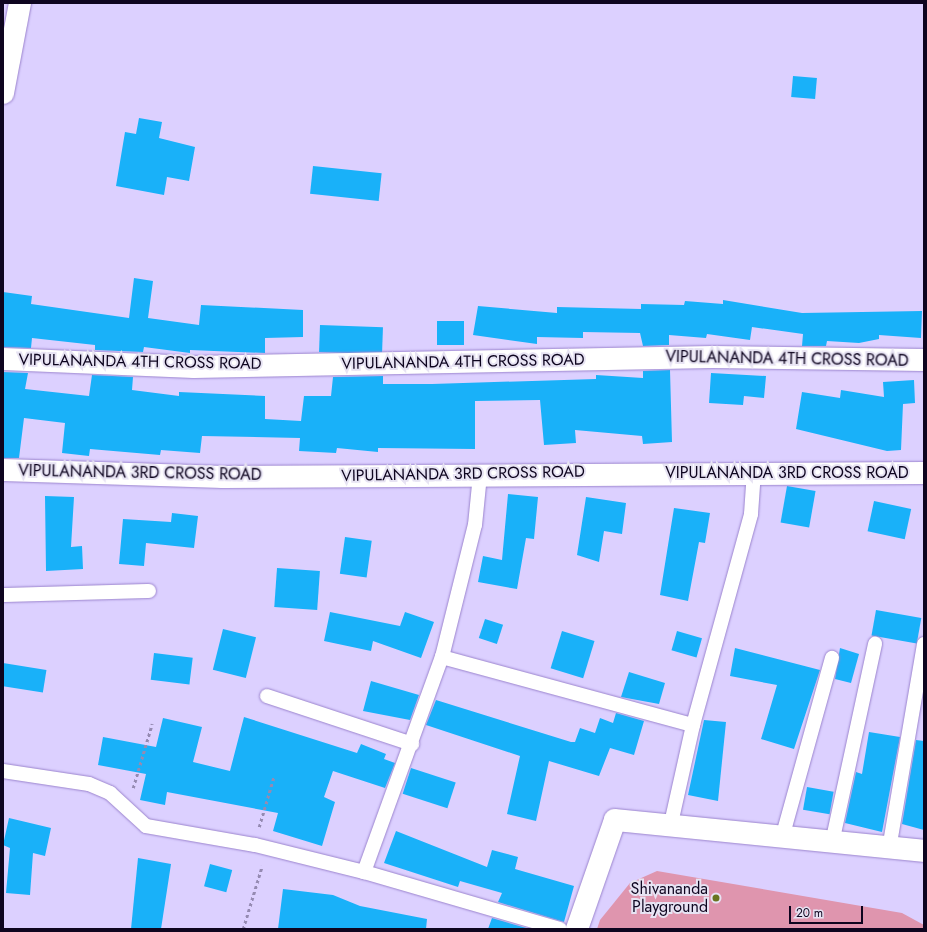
<!DOCTYPE html>
<html>
<head>
<meta charset="utf-8">
<style>
	body { margin:0 }
	#map { position:relative; width:927px; height:932px; overflow:hidden; background:#dcd0ff; font-family:Jost,sans-serif }
	div>[style] { position:absolute }
	[style*='--x'] { left:calc(var(--x)*1px); top:calc(var(--y)*1px); width:calc(var(--w)*1px); rotate:calc(var(--a)*1deg) }
	.green>* { inset:0; background:#df95ae }
	.building>* { inset:0; background:#19b1f9; transform-origin:0 0 }
	.path>* { height:2.5px; margin-top:-1.25px; transform-origin:0; background:repeating-linear-gradient(90deg,#958ab2 0 3px,transparent 0 6px) }
	.roads { filter:drop-shadow(0 0 1px #9b84ce) drop-shadow(0 0 1px #9b84ce) }
	.lane>* { height:14px; margin:-7px; padding:0 7px; transform-origin:7px; border-radius:7px; background:#fff }
	.street>* { height:22px; margin:-11px; padding:0 11px; transform-origin:11px; border-radius:11px; background:#fff }
	.dots>* { width:11px; height:11px; translate:-50% -50%; box-sizing:border-box; border:2px solid #e7e3f3; border-radius:50% }
	span { translate:-50% -50%; white-space:nowrap; text-align:center; line-height:1.15; -webkit-text-stroke:4px #e7e3f3; paint-order:stroke }
	.street-label { font-size:16px; color:#0e051f }
	.poi-label { font-size:16px; color:#0e051f }
	.right { translate:-100% -50%; text-align:right }
	.frame { position:absolute; inset:0; border:4px solid #0e051f; pointer-events:none }
	.scale { position:absolute; left:789px; top:906px; width:74px; height:18px; box-sizing:border-box; border:2px solid #0e051f; border-top:0; padding-left:5px; font-size:12px; line-height:14px; white-space:nowrap; color:#0e051f; -webkit-text-stroke:3px #e7e3f3; paint-order:stroke }
</style>
</head>
<body>
<div id="map">
	<div class="green">
		<i style="clip-path:polygon(657px 871px,902px 913px,924px 925px,924px 929px,597px 929px,600px 920px,630px 883px)"></i>
	</div>
	<div class="building">
		<i style="left:793px;top:76px;width:24px;height:21px;rotate:5deg"></i>
		<i style="clip-path:polygon(139px 118px,162px 122px,159px 138px,195px 147px,189px 181px,167px 177px,164px 195px,116px 186px,125px 132px,136px 134px)"></i>
		<i style="left:313px;top:166px;width:69px;height:28px;rotate:6deg"></i>
		<i style="clip-path:polygon(134px 278px,153px 281px,148px 318px,199px 325px,201px 305px,303px 310px,303px 337px,265px 338px,265px 353px,190px 350px,190px 353px,144px 347px,143px 352px,95px 350px,95px 345px,32px 338px,31px 348px,3px 347px,3px 292px,32px 296px,31px 304px,129px 318px)"></i>
		<i style="clip-path:polygon(723px 300px,802px 313px,922px 311px,921px 338px,879px 335px,879px 339px,859px 343px,827px 341px,826px 346px,802px 346px,803px 334px,752px 327px,750px 340px,707px 334px,706px 338px,669px 335px,669px 345px,643px 346px,640px 333px,583px 332px,583px 338px,537px 337px,537px 344px,473px 335px,478px 306px,557px 313px,557px 307px,641px 309px,641px 304px,684px 305px,685px 301px,723px 304px)"></i>
		<i style="left:437px;top:321px;width:27px;height:24px"></i>
		<i style="left:320px;top:325px;width:63px;height:27px;rotate:2deg"></i>
		<i style="clip-path:polygon(670px 370px,672px 442px,643px 444px,642px 436px,575px 430px,576px 443px,544px 445px,540px 400px,475px 401px,475px 449px,378px 448px,378px 452px,337px 448px,336px 453px,299px 451px,300px 438px,202px 436px,200px 453px,161px 450px,160px 455px,90px 449px,89px 456px,62px 453px,65px 423px,24px 418px,19px 458px,3px 458px,3px 372px,28px 373px,25px 389px,89px 396px,92px 375px,133px 377px,132px 390px,179px 396px,179px 392px,265px 396px,265px 419px,301px 421px,304px 396px,331px 396px,333px 377px,383px 376px,383px 384px,432px 384px,596px 379px,596px 375px,643px 378px,643px 371px)"></i>
		<i style="clip-path:polygon(711px 373px,766px 376px,764px 398px,744px 396px,743px 405px,709px 403px)"></i>
		<i style="clip-path:polygon(914px 380px,915px 403px,903px 404px,901px 450px,887px 451px,796px 429px,802px 392px,840px 398px,841px 390px,884px 397px,883px 382px)"></i>
		<i style="left:787px;top:486px;width:29px;height:37px;rotate:10deg"></i>
		<i style="clip-path:polygon(508px 494px,538px 497px,534px 539px,526px 538px,517px 589px,478px 582px,483px 556px,502px 560px)"></i>
		<i style="clip-path:polygon(45px 496px,74px 497px,71px 547px,82px 546px,83px 569px,46px 571px)"></i>
		<i style="clip-path:polygon(586px 497px,626px 503px,622px 534px,604px 531px,599px 562px,577px 555px)"></i>
		<i style="left:874px;top:501px;width:38px;height:31px;rotate:12deg"></i>
		<i style="clip-path:polygon(674px 508px,710px 513px,705px 543px,699px 542px,688px 601px,660px 595px)"></i>
		<i style="clip-path:polygon(172px 513px,198px 516px,194px 548px,146px 543px,144px 566px,119px 564px,123px 519px,171px 522px)"></i>
		<i style="left:345px;top:537px;width:27px;height:37px;rotate:8deg"></i>
		<i style="left:277px;top:568px;width:43px;height:39px;rotate:4deg"></i>
		<i style="left:876px;top:610px;width:46px;height:26px;rotate:10deg"></i>
		<i style="clip-path:polygon(330px 612px,400px 626px,405px 612px,434px 622px,421px 658px,373px 641px,371px 651px,324px 641px)"></i>
		<i style="left:485px;top:619px;width:19px;height:20px;rotate:18deg"></i>
		<i style="left:223px;top:629px;width:34px;height:42px;rotate:14deg"></i>
		<i style="left:562px;top:631px;width:34px;height:39px;rotate:17deg"></i>
		<i style="left:677px;top:631px;width:26px;height:20px;rotate:16deg"></i>
		<i style="clip-path:polygon(735px 648px,820px 670px,794px 749px,761px 739px,777px 685px,730px 676px)"></i>
		<i style="clip-path:polygon(840px 648px,859px 654px,851px 683px,835px 679px)"></i>
		<i style="left:154px;top:653px;width:39px;height:27px;rotate:7deg"></i>
		<i style="left:3px;top:663px;width:44px;height:23px;rotate:9deg"></i>
		<i style="clip-path:polygon(629px 672px,665px 683px,659px 704px,621px 697px)"></i>
		<i style="clip-path:polygon(371px 681px,419px 695px,410px 720px,363px 711px)"></i>
		<i style="clip-path:polygon(436px 700px,571px 742px,575px 742px,580px 728px,595px 733px,600px 718px,613px 723px,616px 713px,644px 721px,634px 755px,610px 748px,599px 776px,549px 761px,536px 821px,507px 814px,520px 756px,426px 725px)"></i>
		<i style="clip-path:polygon(244px 717px,357px 753px,361px 744px,386px 754px,384px 759px,395px 763px,385px 788px,333px 771px,324px 797px,335px 802px,322px 846px,273px 831px,278px 813px,167px 792px,165px 805px,140px 800px,146px 774px,98px 765px,103px 737px,156px 747px,163px 718px,202px 727px,193px 762px,230px 771px)"></i>
		<i style="clip-path:polygon(704px 720px,726px 722px,718px 801px,688px 795px)"></i>
		<i style="clip-path:polygon(869px 732px,900px 737px,882px 832px,845px 823px,856px 772px,862px 774px)"></i>
		<i style="clip-path:polygon(916px 740px,924px 741px,924px 830px,902px 824px)"></i>
		<i style="left:411px;top:768px;width:47px;height:27px;rotate:18deg"></i>
		<i style="left:807px;top:787px;width:27px;height:23px;rotate:10deg"></i>
		<i style="clip-path:polygon(9px 818px,51px 828px,45px 856px,33px 853px,30px 895px,6px 893px,10px 848px,3px 845px)"></i>
		<i style="clip-path:polygon(396px 831px,487px 867px,492px 850px,518px 857px,515px 869px,574px 886px,564px 922px,498px 902px,502px 893px,460px 881px,458px 887px,384px 863px)"></i>
		<i style="clip-path:polygon(138px 858px,171px 864px,161px 929px,131px 929px)"></i>
		<i style="left:210px;top:864px;width:23px;height:23px;rotate:15deg"></i>
		<i style="clip-path:polygon(283px 889px,333px 895px,360px 906px,427px 919px,426px 929px,278px 929px)"></i>
		<i style="clip-path:polygon(492px 918px,530px 929px,488px 929px)"></i>
	</div>
	<div class="path">
		<i style="--x:133;--y:788;--w:67;--a:-73.5"></i>
		<i style="--x:259;--y:827;--w:53;--a:-73.6"></i>
		<i style="--x:243;--y:929;--w:66;--a:-73.2"></i>
	</div>
	<div class="roads">
		<div class="lane">
			<i style="--x:3;--y:595;--w:146;--a:-1.6"></i>
			<i style="--x:442;--y:657;--w:260;--a:15.2"></i>
			<i style="--x:267;--y:696;--w:153;--a:18.3"></i>
			<i style="--x:3;--y:771;--w:87;--a:8.6"></i>
			<i style="--x:89;--y:784;--w:23;--a:23"></i>
			<i style="--x:110;--y:793;--w:49;--a:42.5"></i>
			<i style="--x:146;--y:826;--w:111;--a:9.9"></i>
			<i style="--x:255;--y:845;--w:112;--a:13.9"></i>
			<i style="--x:364;--y:872;--w:204;--a:16.2"></i>
			<i style="--x:670;--y:828;--w:106;--a:-77.4"></i>
			<i style="--x:693;--y:725;--w:219;--a:-74.6"></i>
			<i style="--x:751;--y:514;--w:43;--a:-86"></i>
			<i style="--x:782;--y:838;--w:187;--a:-74.5"></i>
			<i style="--x:832;--y:843;--w:204;--a:-77.8"></i>
			<i style="--x:889;--y:849;--w:208;--a:-80.3"></i>
			<i style="--x:364;--y:872;--w:229;--a:-70.1"></i>
			<i style="--x:442;--y:657;--w:136;--a:-76"></i>
			<i style="--x:475;--y:525;--w:50;--a:-84.3"></i>
		</div>
		<div class="street">
			<i style="--x:3;--y:93;--w:92;--a:-79.3"></i>
			<i style="--x:3;--y:359;--w:191;--a:2.4"></i>
			<i style="--x:194;--y:367;--w:519;--a:-1.1"></i>
			<i style="--x:713;--y:357;--w:211;--a:0.8"></i>
			<i style="--x:3;--y:470;--w:220;--a:1.8"></i>
			<i style="--x:223;--y:477;--w:701;--a:-0.33"></i>
			<i style="--x:577;--y:929;--w:115;--a:-70.8"></i>
			<i style="--x:615;--y:820;--w:311;--a:5.7"></i>
		</div>
	</div>
	<div class="dots">
		<i style="left:716px;top:898px;background:#68741f"></i>
	</div>
	<div class="street-label">
		<span style="left:787px;top:359px;rotate:1deg">VIPULANANDA 4TH CROSS ROAD</span>
		<span style="left:140px;top:362px;rotate:1deg">VIPULANANDA 4TH CROSS ROAD</span>
		<span style="left:463px;top:362px;rotate:-1deg">VIPULANANDA 4TH CROSS ROAD</span>
		<span style="left:140px;top:473px;rotate:1deg">VIPULANANDA 3RD CROSS ROAD</span>
		<span style="left:787px;top:473px">VIPULANANDA 3RD CROSS ROAD</span>
		<span style="left:463px;top:474px;rotate:-1deg">VIPULANANDA 3RD CROSS ROAD</span>
	</div>
	<div class="poi-label">
		<span class="right" style="left:708px;top:898px">Shivananda<br>Playground</span>
	</div>
	<div class="frame"></div>
	<div class="scale">20 m</div>
</div>
</body>
</html>
